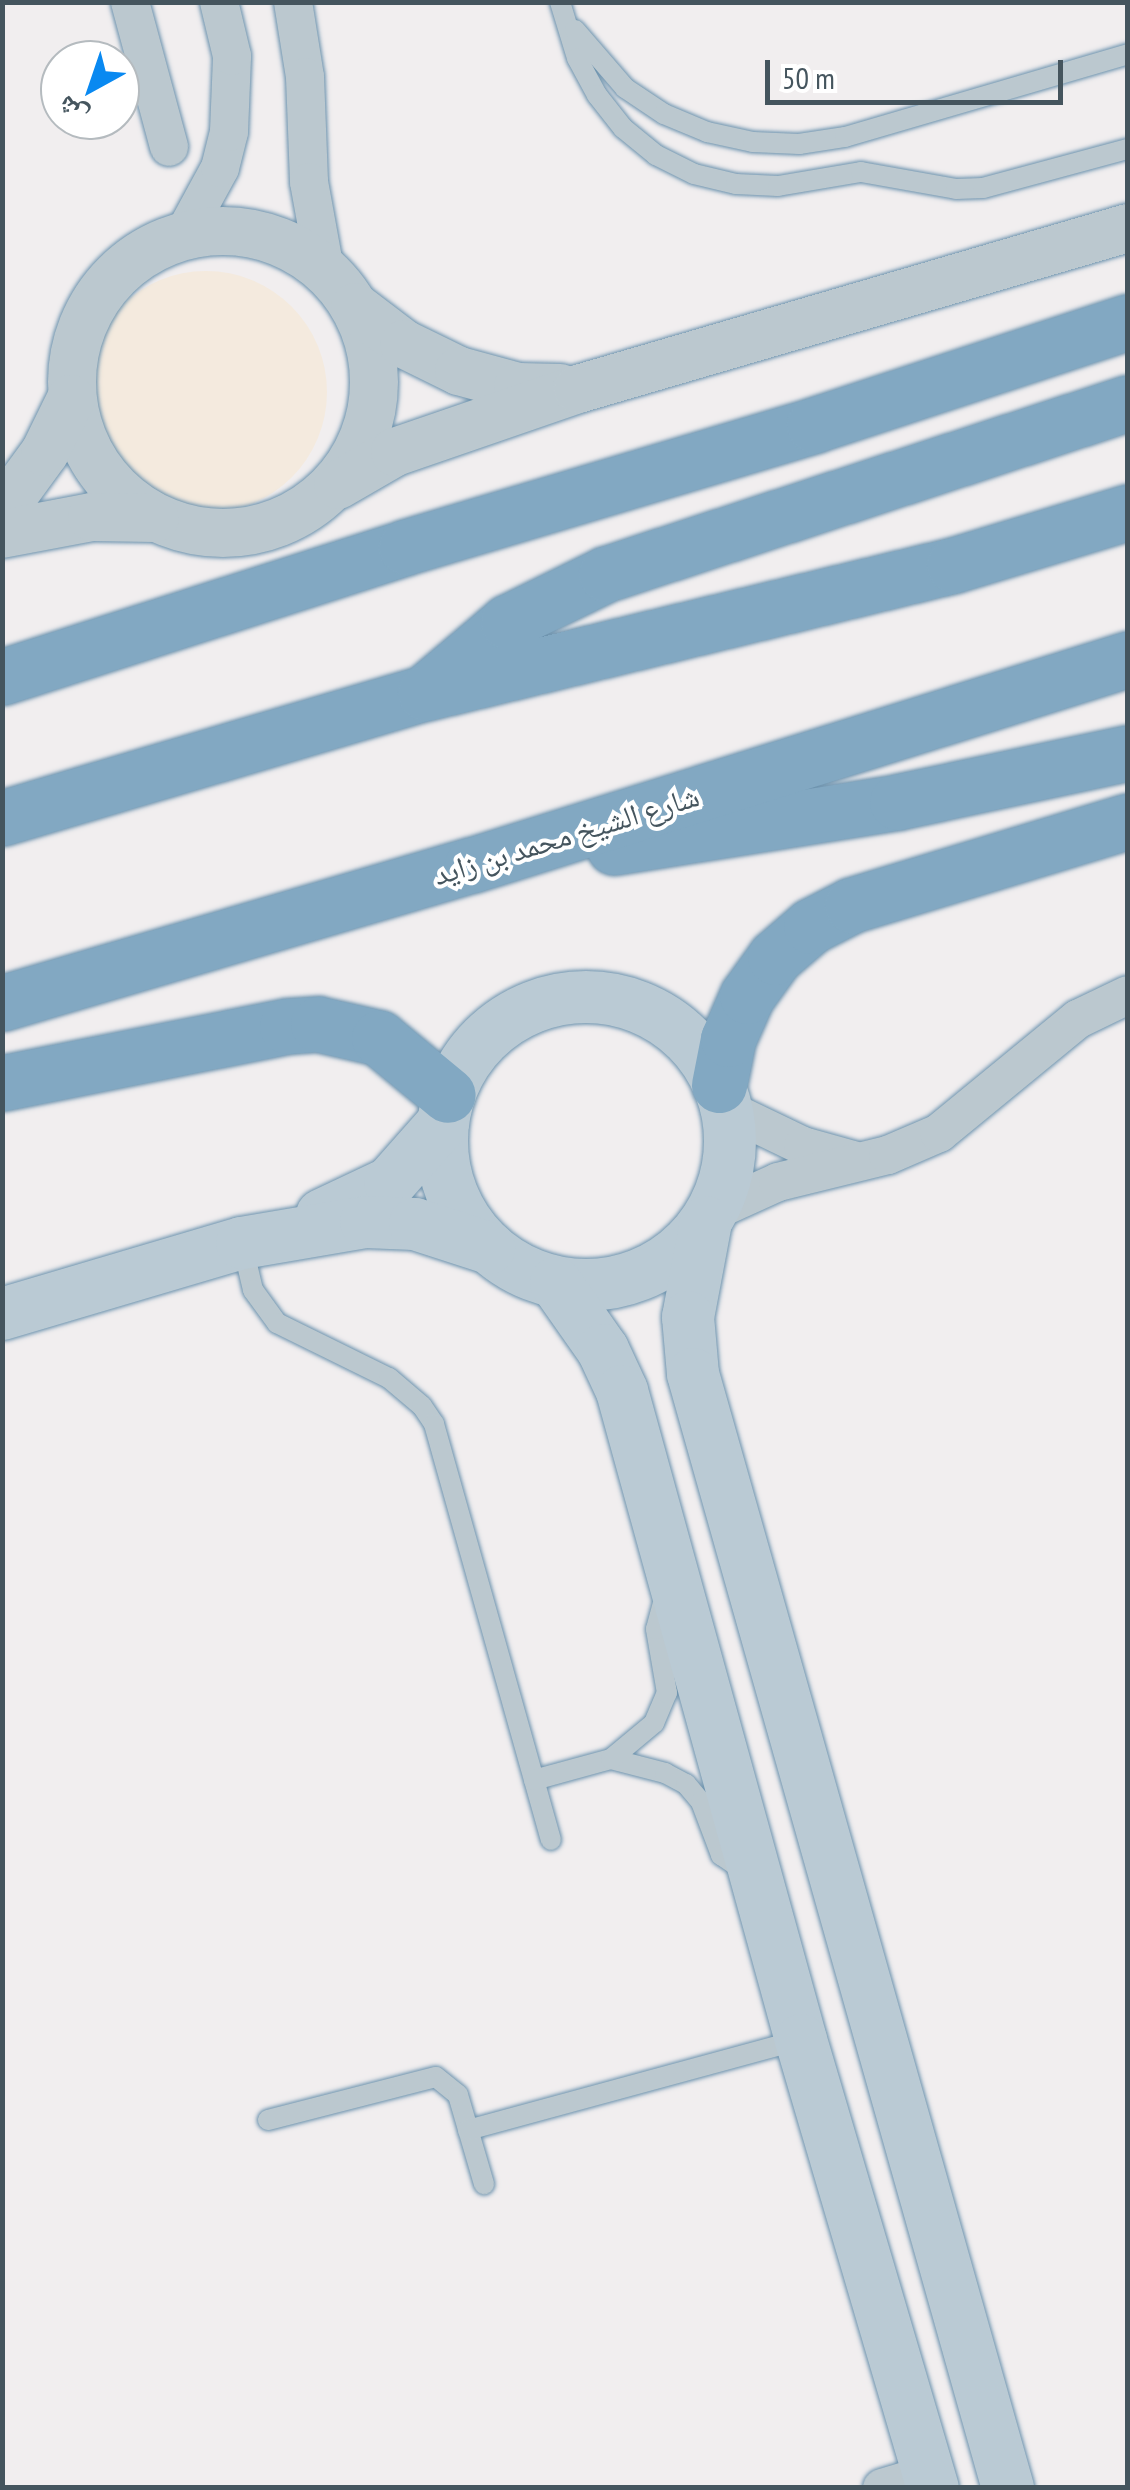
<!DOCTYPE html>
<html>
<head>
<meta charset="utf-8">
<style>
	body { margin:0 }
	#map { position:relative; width:1130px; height:2490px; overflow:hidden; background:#f1eeef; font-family:"PT Sans Narrow","Noto Naskh Arabic",sans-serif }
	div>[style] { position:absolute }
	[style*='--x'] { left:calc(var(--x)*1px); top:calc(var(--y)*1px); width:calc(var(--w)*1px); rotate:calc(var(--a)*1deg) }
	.sand>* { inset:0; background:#f4eade }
	.round { border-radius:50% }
	.roads { filter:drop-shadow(0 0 2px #6d93ae) drop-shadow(0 0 2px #6d93ae) }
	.service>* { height:20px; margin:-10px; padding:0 10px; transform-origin:10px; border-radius:10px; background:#bbc8cf }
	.minor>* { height:38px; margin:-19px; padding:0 19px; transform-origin:19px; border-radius:19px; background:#bbc8cf }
	.tertiary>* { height:48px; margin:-24px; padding:0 24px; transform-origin:24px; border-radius:24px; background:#bbc8cf }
	.tertiary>.ring { margin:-24px; padding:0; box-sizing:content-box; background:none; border:48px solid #bbc8cf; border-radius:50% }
	.secondary>* { height:52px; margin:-26px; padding:0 26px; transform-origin:26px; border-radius:26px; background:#bacad4 }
	.secondary>.ring { margin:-26px; padding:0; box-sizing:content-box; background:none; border:52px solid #bacad4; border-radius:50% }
	.motorway>* { height:55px; margin:-27.5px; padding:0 27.5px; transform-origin:27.5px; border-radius:27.5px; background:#82a8c2 }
	span { translate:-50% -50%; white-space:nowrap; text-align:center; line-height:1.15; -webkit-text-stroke:8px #fff; paint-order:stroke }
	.street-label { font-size:30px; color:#45555e }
	.frame { position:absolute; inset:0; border:5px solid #45555e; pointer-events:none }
	.north { position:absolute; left:40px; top:40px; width:100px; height:100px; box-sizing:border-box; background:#fff; border:2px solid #b5bbbf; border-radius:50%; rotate:220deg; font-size:28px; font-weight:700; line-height:40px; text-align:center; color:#45555e }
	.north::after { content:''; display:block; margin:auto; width:35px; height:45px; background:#0989f1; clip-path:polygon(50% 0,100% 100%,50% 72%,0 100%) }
	.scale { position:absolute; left:765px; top:60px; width:298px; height:45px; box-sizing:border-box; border:5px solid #45555e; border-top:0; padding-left:12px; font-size:30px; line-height:35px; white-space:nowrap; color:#45555e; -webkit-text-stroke:8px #fff; paint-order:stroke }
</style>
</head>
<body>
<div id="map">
	<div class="sand">
		<i class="round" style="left:85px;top:271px;width:242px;height:242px"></i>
	</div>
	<div class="roads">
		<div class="service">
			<i style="--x:560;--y:2;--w:59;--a:73.1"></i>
			<i style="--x:577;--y:58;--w:42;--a:61.6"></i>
			<i style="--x:597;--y:95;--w:42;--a:51.8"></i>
			<i style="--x:623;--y:128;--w:43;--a:39.3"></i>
			<i style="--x:656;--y:155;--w:42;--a:26.6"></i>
			<i style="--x:694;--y:174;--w:43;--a:13.4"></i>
			<i style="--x:736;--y:184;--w:42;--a:2.7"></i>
			<i style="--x:778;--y:186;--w:84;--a:-9.6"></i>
			<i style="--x:861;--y:172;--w:97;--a:10.1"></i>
			<i style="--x:956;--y:189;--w:27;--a:-2"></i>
			<i style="--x:983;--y:188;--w:150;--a:-15.1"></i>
			<i style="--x:575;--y:30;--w:77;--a:49.2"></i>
			<i style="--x:625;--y:88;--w:47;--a:33.7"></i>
			<i style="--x:664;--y:114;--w:47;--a:22.7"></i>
			<i style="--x:707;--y:132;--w:47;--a:12.3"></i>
			<i style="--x:753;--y:142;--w:46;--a:2.5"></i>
			<i style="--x:799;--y:144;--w:47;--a:-8.7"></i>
			<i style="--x:845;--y:137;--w:295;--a:-16.3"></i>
			<i style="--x:242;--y:1243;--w:48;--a:76.8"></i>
			<i style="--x:253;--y:1290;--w:41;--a:54"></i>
			<i style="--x:277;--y:1323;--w:125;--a:26.2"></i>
			<i style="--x:389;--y:1378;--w:43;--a:40.3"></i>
			<i style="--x:422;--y:1406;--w:22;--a:56"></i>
			<i style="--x:434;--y:1424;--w:432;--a:74.3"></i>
			<i style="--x:611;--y:1759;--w:56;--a:14.5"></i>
			<i style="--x:665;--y:1773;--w:24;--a:28"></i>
			<i style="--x:686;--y:1784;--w:23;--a:50"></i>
			<i style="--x:701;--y:1802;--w:57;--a:69.3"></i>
			<i style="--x:721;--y:1855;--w:27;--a:34"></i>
			<i style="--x:534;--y:1780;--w:80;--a:-15.3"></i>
			<i style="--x:611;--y:1759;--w:56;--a:-39.9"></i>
			<i style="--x:654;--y:1723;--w:33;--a:-67"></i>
			<i style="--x:667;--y:1693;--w:65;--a:-99.8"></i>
			<i style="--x:656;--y:1629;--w:38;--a:-75"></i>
			<i style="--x:268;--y:2120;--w:173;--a:-14.4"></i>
			<i style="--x:436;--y:2077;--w:28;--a:39"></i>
			<i style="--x:458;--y:2095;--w:93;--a:73.7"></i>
			<i style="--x:468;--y:2130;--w:343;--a:-15.2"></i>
		</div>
		<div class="minor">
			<i style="--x:130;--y:2;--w:150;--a:74.9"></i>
			<i style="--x:293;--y:2;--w:76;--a:80.9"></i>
			<i style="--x:305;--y:77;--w:105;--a:87.8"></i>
			<i style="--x:309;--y:182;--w:89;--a:79.7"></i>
			<i style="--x:184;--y:234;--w:75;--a:-61.4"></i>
			<i style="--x:220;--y:168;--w:37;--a:-76"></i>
			<i style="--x:229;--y:132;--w:76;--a:-87.7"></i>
			<i style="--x:232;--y:56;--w:56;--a:-103.5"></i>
			<i style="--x:726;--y:1109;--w:85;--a:25.7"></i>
			<i style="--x:803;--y:1146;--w:52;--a:15.6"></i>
			<i style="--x:712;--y:1212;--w:72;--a:-24.4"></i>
			<i style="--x:778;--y:1182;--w:113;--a:-13.8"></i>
			<i style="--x:888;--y:1155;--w:56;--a:-23.3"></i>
			<i style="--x:939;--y:1133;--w:180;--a:-39.4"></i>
			<i style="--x:1078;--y:1019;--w:55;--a:-25.6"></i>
			<i style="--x:882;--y:2488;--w:49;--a:-16.6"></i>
		</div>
		<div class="tertiary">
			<i class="ring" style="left:72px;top:231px;width:254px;height:254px"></i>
			<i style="--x:355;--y:307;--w:61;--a:37.1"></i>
			<i style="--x:404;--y:344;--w:61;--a:26.1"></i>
			<i style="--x:459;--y:371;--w:61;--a:15.2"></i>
			<i style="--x:518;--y:387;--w:42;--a:1.4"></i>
			<i style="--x:338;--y:485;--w:66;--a:-30.1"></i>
			<i style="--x:395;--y:452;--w:194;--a:-19"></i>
			<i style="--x:578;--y:389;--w:573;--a:-16.32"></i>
			<i style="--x:2;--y:511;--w:73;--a:-53.9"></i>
			<i style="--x:45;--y:452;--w:59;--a:-63.9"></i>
			<i style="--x:2;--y:534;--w:92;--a:-10.7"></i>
			<i style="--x:92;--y:517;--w:63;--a:0.9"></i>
		</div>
		<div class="secondary">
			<i class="ring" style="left:442px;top:997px;width:236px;height:236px"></i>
			<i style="--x:322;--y:1215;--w:75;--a:-25.2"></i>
			<i style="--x:390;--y:1183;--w:80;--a:-48.5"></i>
			<i style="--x:706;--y:1222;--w:97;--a:100.7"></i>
			<i style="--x:688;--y:1317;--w:57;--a:85"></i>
			<i style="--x:693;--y:1374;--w:1158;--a:74.21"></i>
			<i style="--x:556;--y:1283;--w:82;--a:55"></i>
			<i style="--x:603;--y:1350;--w:45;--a:65.1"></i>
			<i style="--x:622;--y:1391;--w:673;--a:74.58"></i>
			<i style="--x:801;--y:2040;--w:467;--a:73.6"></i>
			<i style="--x:2;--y:1314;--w:250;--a:-16.5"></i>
			<i style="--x:242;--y:1243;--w:126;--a:-9.6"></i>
			<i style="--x:366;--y:1222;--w:49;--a:2.3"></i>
			<i style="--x:415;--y:1224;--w:78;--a:18"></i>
		</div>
		<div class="motorway">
			<i style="--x:2;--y:677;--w:424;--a:-17.8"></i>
			<i style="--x:406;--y:547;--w:426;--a:-16.6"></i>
			<i style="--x:814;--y:425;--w:330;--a:-18.2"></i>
			<i style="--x:429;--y:689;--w:104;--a:-40.3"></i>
			<i style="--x:508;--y:622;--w:109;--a:-26.1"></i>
			<i style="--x:606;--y:574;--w:549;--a:-18.14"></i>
			<i style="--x:2;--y:818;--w:441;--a:-16.5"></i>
			<i style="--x:425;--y:693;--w:544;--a:-13.6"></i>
			<i style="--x:954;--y:565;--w:182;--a:-16.9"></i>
			<i style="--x:614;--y:847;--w:287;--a:-9"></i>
			<i style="--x:897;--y:802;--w:236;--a:-12"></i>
			<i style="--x:2;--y:1003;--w:490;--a:-16.4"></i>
			<i style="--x:472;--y:865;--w:688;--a:-17.43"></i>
			<i style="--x:2;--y:1083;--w:291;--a:-11.3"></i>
			<i style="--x:287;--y:1026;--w:31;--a:-4"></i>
			<i style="--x:318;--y:1024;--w:63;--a:12.9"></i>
			<i style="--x:379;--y:1038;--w:89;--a:39.6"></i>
			<i style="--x:719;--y:1085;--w:47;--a:-78.9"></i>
			<i style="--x:728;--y:1039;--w:47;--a:-66.2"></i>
			<i style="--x:747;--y:996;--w:48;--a:-54.3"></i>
			<i style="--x:775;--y:957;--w:48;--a:-40.7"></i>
			<i style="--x:811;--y:926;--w:46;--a:-27.1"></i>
			<i style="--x:852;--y:905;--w:288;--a:-16.9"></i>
		</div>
	</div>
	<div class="street-label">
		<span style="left:566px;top:835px;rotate:-17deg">شارع الشيخ محمد بن زايد</span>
	</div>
	<div class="frame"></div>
	<div class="north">ش</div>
	<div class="scale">50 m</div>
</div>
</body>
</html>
